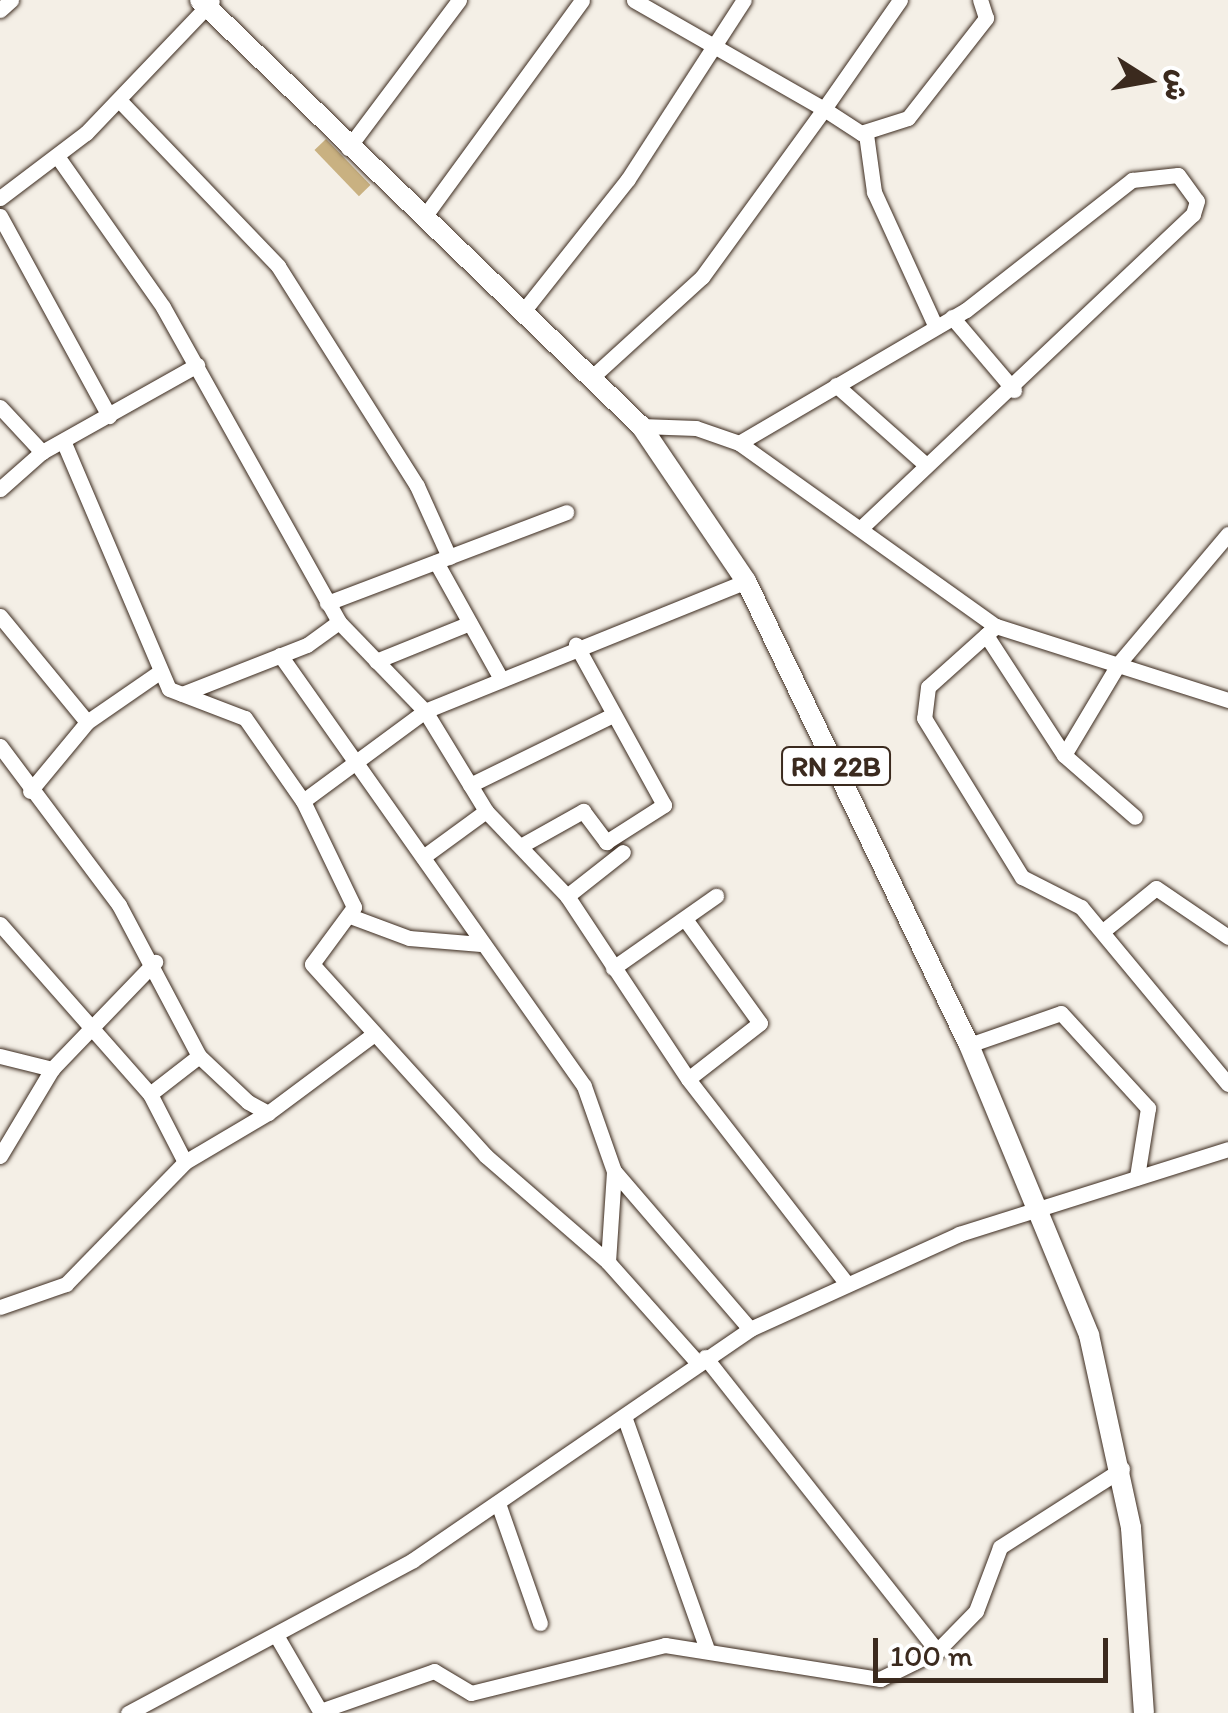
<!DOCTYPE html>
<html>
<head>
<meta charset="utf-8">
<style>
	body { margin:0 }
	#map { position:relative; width:1228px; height:1713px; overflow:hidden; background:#f4efe6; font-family:Itim,"Playpen Sans Arabic",sans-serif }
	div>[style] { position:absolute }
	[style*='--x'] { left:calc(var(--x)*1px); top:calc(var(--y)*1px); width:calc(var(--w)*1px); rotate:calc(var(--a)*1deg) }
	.building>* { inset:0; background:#c9b181; transform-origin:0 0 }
	.roads { filter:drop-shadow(0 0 2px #3b2a1e) drop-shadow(0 0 2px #3b2a1e) }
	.minor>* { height:15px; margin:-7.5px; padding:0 7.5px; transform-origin:7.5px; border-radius:7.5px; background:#fff }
	.major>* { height:20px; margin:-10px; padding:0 10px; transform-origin:10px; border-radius:10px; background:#fff }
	span { translate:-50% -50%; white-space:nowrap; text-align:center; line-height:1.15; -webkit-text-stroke:9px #fff; paint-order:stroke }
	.shield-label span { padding:2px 8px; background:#fff; border:2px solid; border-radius:8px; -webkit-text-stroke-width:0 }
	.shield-label { font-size:28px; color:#3b2a1e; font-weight:700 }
	.north { position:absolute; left:1098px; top:30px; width:100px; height:100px; -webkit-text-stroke:8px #fff; paint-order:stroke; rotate:101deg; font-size:28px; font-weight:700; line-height:40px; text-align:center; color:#3b2a1e }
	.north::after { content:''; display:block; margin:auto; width:35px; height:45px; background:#3b2a1e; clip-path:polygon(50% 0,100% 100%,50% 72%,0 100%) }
	.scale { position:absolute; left:873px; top:1638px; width:235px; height:45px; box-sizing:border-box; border:5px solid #3b2a1e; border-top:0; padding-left:12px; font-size:30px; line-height:35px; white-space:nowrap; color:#3b2a1e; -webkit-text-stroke:8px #fff; paint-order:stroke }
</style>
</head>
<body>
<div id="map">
	<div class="building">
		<i style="left:326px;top:139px;width:64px;height:16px;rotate:46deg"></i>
	</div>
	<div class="roads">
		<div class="minor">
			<i style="--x:900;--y:0;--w:133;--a:124.9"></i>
			<i style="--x:824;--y:109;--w:44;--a:33"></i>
			<i style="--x:861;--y:133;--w:49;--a:-17.7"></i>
			<i style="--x:908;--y:118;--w:127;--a:-52"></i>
			<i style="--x:986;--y:18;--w:19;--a:-108"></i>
			<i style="--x:0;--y:10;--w:15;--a:-42"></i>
			<i style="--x:119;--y:100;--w:230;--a:46.2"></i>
			<i style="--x:278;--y:266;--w:260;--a:57.7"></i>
			<i style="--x:417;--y:486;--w:78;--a:65.7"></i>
			<i style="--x:866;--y:134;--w:59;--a:82.1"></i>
			<i style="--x:874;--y:192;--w:144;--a:65.4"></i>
			<i style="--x:348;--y:148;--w:185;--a:-53.1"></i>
			<i style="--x:57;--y:156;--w:184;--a:54.9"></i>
			<i style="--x:163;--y:307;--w:361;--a:60.8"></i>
			<i style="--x:339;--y:622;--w:124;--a:46"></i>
			<i style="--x:425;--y:711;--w:117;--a:58.6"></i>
			<i style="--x:486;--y:811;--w:117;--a:46.4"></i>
			<i style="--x:567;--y:896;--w:219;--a:56.5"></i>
			<i style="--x:688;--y:1079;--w:259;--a:52.2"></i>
			<i style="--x:0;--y:198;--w:108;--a:-37.1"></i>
			<i style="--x:86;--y:133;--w:182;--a:-46.3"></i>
			<i style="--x:0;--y:216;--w:228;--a:61.4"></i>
			<i style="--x:424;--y:217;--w:268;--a:-53.9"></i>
			<i style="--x:525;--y:309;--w:166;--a:-51.6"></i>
			<i style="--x:628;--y:179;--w:213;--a:-57.1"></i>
			<i style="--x:952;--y:317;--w:96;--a:49.7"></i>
			<i style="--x:591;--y:378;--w:150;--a:-42.3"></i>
			<i style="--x:702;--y:277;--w:208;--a:-54"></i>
			<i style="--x:824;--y:109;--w:219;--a:-150.2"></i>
			<i style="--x:836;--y:385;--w:118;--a:41.6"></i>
			<i style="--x:0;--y:407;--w:62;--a:47"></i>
			<i style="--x:641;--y:426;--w:55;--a:2.1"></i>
			<i style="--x:696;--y:428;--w:46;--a:19.2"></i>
			<i style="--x:739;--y:443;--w:263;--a:-30.4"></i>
			<i style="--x:966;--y:310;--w:211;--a:-38.1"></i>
			<i style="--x:1132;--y:180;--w:46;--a:-6.2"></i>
			<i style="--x:1178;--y:175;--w:32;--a:54"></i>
			<i style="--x:1197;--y:201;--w:14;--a:107"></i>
			<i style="--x:1193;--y:214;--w:456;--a:136.6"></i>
			<i style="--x:64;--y:443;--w:267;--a:66.9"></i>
			<i style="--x:169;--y:689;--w:81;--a:20.9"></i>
			<i style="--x:245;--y:718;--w:101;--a:55.1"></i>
			<i style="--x:739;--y:443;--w:315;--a:35.5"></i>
			<i style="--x:996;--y:626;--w:244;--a:17.7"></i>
			<i style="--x:0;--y:489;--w:56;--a:-41.4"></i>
			<i style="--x:42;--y:452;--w:178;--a:-29.3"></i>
			<i style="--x:436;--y:562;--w:134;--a:60.9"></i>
			<i style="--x:327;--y:603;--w:256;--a:-20.8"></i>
			<i style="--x:0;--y:616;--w:137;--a:50.6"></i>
			<i style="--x:996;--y:626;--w:91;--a:138.1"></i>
			<i style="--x:928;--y:687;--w:31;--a:97"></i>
			<i style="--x:924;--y:718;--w:187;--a:58.4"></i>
			<i style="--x:1022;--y:877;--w:66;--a:27"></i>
			<i style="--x:1081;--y:907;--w:230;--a:50.3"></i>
			<i style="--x:986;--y:635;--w:143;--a:57"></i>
			<i style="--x:1064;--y:755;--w:94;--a:41.1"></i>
			<i style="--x:280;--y:655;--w:527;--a:54.8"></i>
			<i style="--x:584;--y:1086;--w:90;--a:70.6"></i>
			<i style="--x:614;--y:1171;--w:208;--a:49.3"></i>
			<i style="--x:376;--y:661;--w:101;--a:-22"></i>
			<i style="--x:182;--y:694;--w:134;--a:-21.4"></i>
			<i style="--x:307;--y:645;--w:39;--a:-36"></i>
			<i style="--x:0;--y:746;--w:199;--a:53.2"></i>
			<i style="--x:119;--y:905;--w:171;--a:62.1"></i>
			<i style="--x:199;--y:1056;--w:67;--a:43.2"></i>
			<i style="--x:248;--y:1102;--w:23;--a:29"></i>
			<i style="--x:268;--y:1113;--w:132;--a:-36.7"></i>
			<i style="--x:1064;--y:755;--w:107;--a:-59.1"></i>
			<i style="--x:1119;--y:663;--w:169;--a:-49.8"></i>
			<i style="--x:470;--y:785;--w:159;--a:-26.1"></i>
			<i style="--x:30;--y:791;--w:89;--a:-50.4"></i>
			<i style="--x:87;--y:722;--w:86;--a:-34.6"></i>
			<i style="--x:524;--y:844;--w:68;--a:-29.2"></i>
			<i style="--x:583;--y:811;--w:39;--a:53"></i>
			<i style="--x:606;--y:842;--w:69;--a:-32.5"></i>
			<i style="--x:664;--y:805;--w:183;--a:-118.8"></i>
			<i style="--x:423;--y:857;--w:78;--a:-36.1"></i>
			<i style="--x:567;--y:896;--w:71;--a:-38.2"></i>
			<i style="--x:350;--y:916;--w:63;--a:20.4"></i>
			<i style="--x:409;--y:938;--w:72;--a:4.8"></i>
			<i style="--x:685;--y:919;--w:128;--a:54.2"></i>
			<i style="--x:760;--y:1023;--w:91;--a:142.1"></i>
			<i style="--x:0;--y:924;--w:227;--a:48.6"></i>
			<i style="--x:150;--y:1094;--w:76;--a:62.8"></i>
			<i style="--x:1103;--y:931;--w:68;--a:-39.1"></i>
			<i style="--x:1156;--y:888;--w:87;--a:34.2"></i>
			<i style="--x:613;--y:968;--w:126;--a:-35"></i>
			<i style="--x:969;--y:1045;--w:97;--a:-19.2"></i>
			<i style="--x:1061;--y:1013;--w:129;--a:47.5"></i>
			<i style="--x:1148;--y:1108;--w:70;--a:99.1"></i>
			<i style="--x:0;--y:1056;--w:54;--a:14"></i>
			<i style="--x:52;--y:1069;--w:149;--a:-46.1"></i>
			<i style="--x:150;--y:1094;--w:62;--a:-37.8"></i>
			<i style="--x:0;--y:1156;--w:101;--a:-59.1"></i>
			<i style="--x:608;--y:1262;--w:91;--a:-86.2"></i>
			<i style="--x:0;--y:1307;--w:70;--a:-19.2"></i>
			<i style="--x:66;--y:1284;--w:170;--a:-45.7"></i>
			<i style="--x:185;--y:1162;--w:96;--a:-30.6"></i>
			<i style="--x:705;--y:1357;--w:375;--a:51.7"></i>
			<i style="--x:697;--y:1362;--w:134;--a:-131.7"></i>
			<i style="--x:608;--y:1262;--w:162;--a:-139"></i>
			<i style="--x:486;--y:1156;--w:259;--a:-132.2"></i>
			<i style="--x:312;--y:964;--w:71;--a:-53.6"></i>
			<i style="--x:354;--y:907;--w:118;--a:-115.7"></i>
			<i style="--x:303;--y:801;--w:152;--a:-36.4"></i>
			<i style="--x:425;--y:711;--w:346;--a:-22"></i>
			<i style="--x:625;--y:1419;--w:242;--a:70.4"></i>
			<i style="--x:499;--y:1506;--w:124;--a:70.7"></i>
			<i style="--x:276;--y:1635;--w:88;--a:59.9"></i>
			<i style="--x:320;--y:1711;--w:121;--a:-19.3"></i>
			<i style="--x:434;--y:1671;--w:43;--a:30.7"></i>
			<i style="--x:471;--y:1693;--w:200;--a:-13.9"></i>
			<i style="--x:665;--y:1645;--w:218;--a:9"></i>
			<i style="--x:880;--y:1679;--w:64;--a:-26.2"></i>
			<i style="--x:937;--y:1651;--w:56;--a:-45.7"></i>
			<i style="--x:976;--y:1611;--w:68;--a:-69.4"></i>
			<i style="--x:1000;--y:1547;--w:145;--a:-32.6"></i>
			<i style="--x:128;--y:1713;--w:323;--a:-28.2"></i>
			<i style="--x:413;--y:1560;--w:409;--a:-34.4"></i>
			<i style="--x:750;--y:1329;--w:230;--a:-24.4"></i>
			<i style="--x:959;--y:1234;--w:282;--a:-17.5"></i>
		</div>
		<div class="major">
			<i style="--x:200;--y:0;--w:613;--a:44.01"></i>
			<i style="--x:641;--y:426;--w:187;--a:55.9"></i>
			<i style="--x:746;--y:581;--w:515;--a:64.33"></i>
			<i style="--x:969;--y:1045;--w:314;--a:67.5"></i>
			<i style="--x:1089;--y:1335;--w:198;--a:77.7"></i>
			<i style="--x:1131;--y:1528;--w:185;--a:86"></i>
		</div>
	</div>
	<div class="shield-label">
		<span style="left:836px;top:766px">RN 22B</span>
	</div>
	<div class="north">ش</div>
	<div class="scale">100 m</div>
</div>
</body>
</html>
